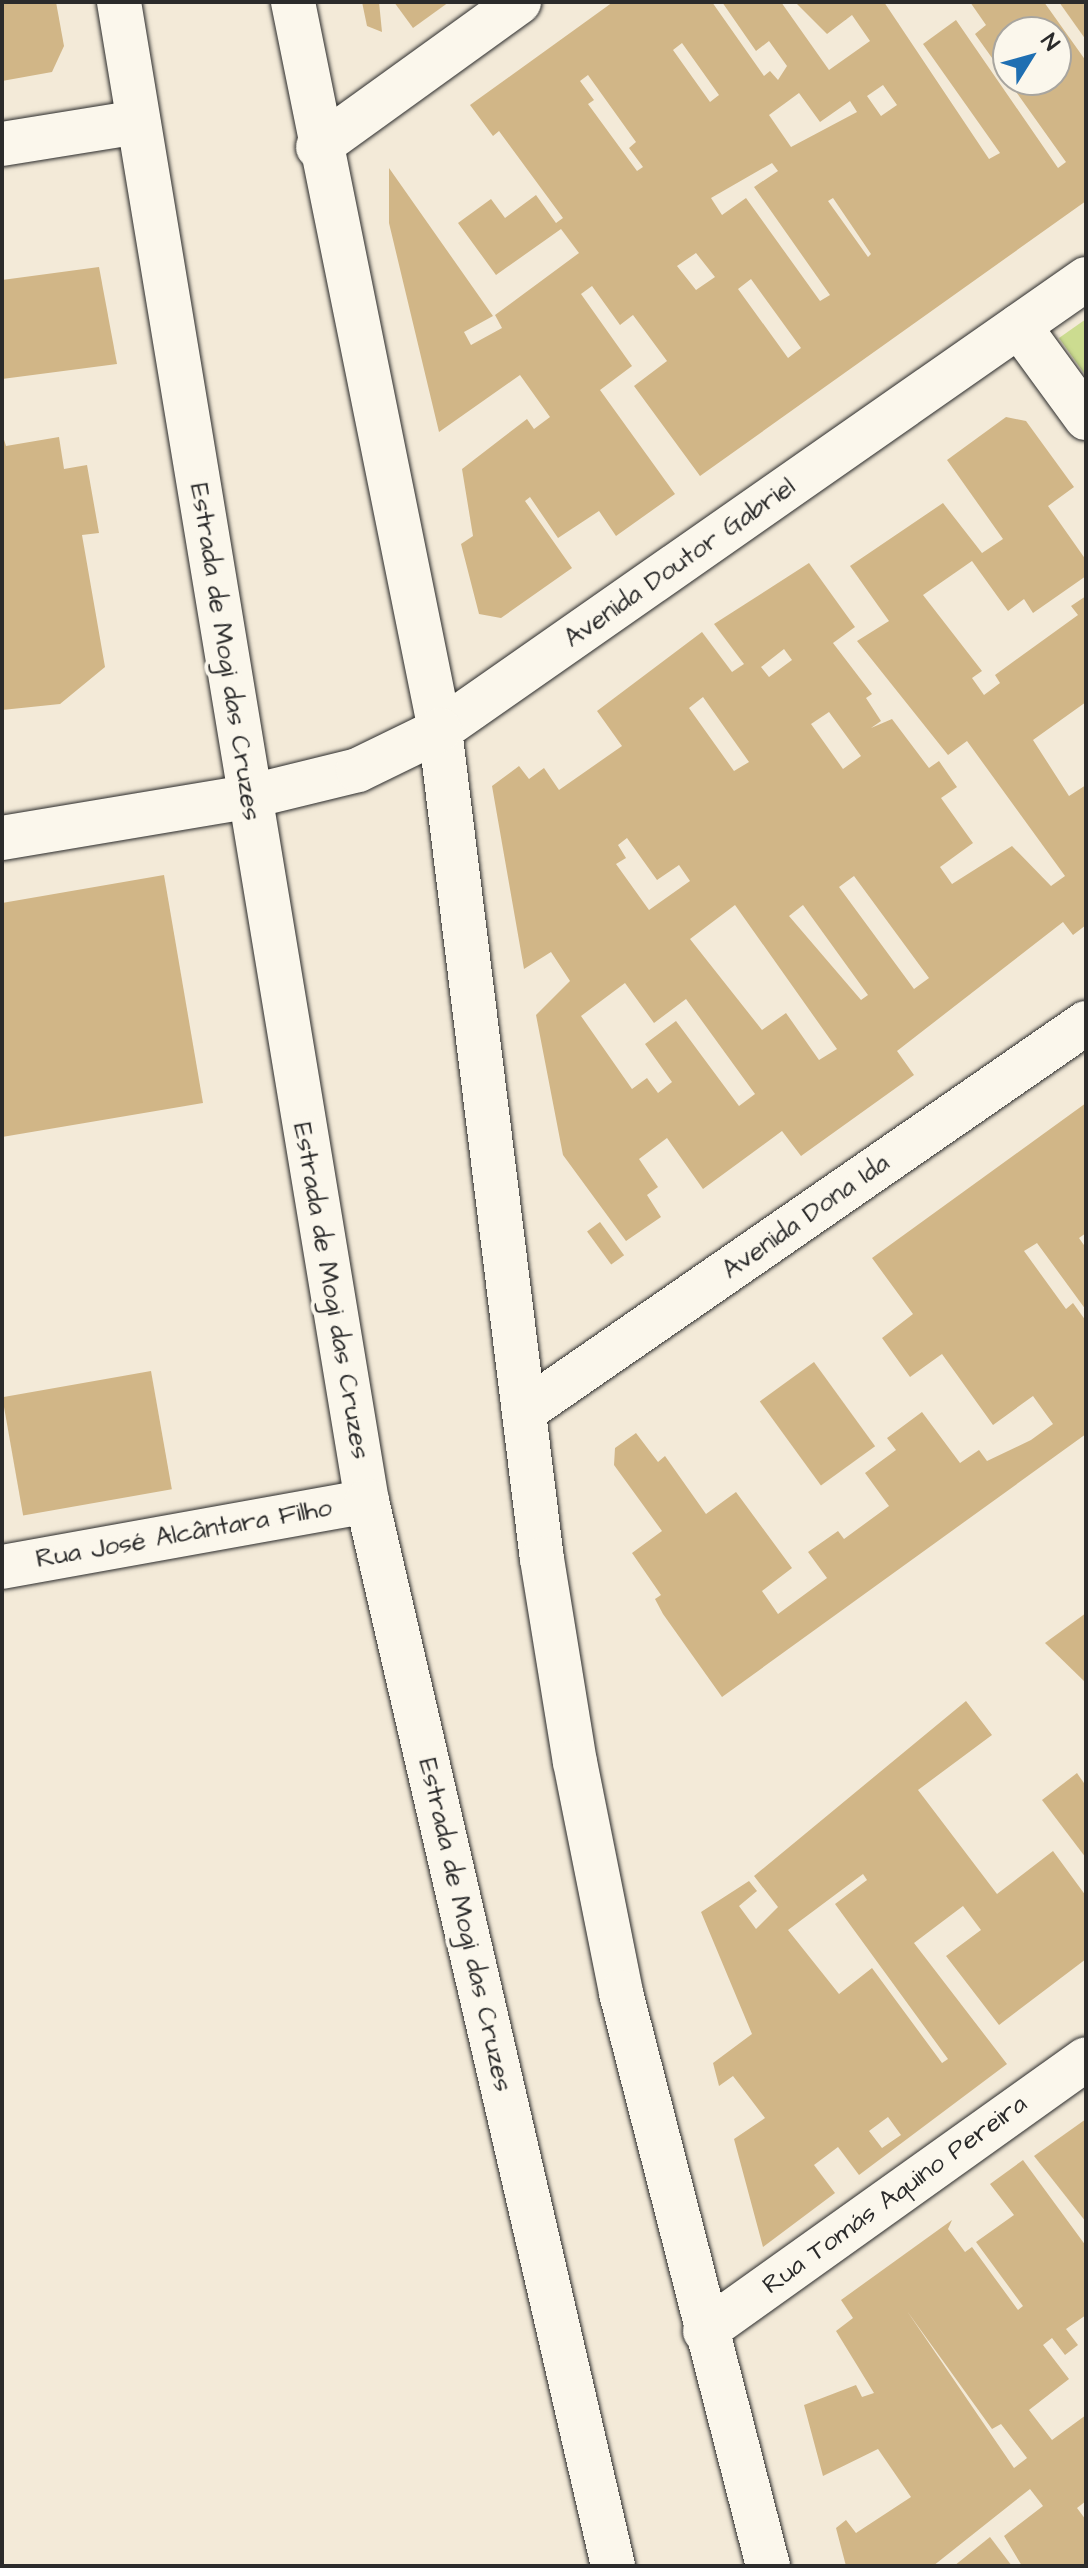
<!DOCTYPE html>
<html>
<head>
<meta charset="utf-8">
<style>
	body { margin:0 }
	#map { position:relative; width:1088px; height:2568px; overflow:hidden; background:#f3ead8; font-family:"Architects Daughter",sans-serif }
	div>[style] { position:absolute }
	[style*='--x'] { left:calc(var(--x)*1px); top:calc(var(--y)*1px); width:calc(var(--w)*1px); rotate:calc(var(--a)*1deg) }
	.green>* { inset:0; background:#ccdc90 }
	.building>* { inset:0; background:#d1b687; transform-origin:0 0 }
	.roads { filter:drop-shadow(0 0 2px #2b2b2b) drop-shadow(0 0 2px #2b2b2b) }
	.street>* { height:44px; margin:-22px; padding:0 22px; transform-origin:22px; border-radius:22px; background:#fbf7ec }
	.secondary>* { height:44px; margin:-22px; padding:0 22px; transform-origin:22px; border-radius:22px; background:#fbf7ec }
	span { translate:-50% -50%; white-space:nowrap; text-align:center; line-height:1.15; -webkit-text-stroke:8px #fbf7ec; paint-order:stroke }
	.street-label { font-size:26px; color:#2b2b2b }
	.frame { position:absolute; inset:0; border:4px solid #2b2b2b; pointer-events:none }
	.north { position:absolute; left:992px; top:16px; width:80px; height:80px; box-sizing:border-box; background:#fbf7ec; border:2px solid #a8a59f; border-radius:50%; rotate:53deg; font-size:22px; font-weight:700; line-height:32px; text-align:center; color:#2b2b2b }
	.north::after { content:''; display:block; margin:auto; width:28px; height:36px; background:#1f6fb2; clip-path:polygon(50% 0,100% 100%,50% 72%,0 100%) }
</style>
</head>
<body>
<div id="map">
	<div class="green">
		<i style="clip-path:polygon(1086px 319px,1086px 376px,1059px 338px)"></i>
	</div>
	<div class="building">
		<i style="clip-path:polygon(2px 2px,56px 2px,64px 46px,52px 72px,2px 81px)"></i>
		<i style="clip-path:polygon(362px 2px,379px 2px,382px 32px,367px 26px)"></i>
		<i style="clip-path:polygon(394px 2px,449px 2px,413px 28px)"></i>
		<i style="clip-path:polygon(evenodd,613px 2px,712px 2px,764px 76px,770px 71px,778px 80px,787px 66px,769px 41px,756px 51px,722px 2px,781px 2px,829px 70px,870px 41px,852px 15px,827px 34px,795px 2px,884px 2px,989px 159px,1000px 153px,923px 44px,956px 20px,1058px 168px,1066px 162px,975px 34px,986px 25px,970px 2px,1044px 2px,1086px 61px,1086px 201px,700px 476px,634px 386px,667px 361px,633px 315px,620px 325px,592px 286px,581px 294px,632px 366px,600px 390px,675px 494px,616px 536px,599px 511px,558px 538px,530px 497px,525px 501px,572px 568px,501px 618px,479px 614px,461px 544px,473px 536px,462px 469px,527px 419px,534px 429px,550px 417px,520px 375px,439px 432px,389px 223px,389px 168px,493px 316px,464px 332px,471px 345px,502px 328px,495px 315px,579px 253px,561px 229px,496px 275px,458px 223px,491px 199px,505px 218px,536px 195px,556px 223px,563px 218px,499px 131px,493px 136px,470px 105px,613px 2px,1008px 32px,1056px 32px,1056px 80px,1008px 80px,1008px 32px,613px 2px,682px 43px,719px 95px,710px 102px,673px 50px,682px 43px,613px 2px,588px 75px,636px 142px,629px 148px,643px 167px,637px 171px,588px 104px,594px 100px,580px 81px,588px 75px,613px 2px,883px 85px,897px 105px,881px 116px,867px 96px,883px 85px,613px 2px,799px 93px,820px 122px,850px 101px,857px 112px,791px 147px,769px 115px,799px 93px,613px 2px,772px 163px,778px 171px,754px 187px,830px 295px,820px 301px,746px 198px,722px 215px,711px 198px,772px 163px,613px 2px,833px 198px,871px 254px,868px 257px,828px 201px,833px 198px,613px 2px,696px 253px,715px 277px,696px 290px,677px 266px,696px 253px,613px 2px,751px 279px,801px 348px,788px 358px,738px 289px,751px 279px)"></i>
		<i style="clip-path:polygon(1059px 2px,1086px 2px,1086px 40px)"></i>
		<i style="clip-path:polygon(99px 267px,117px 364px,2px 379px,2px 280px)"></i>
		<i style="clip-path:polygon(evenodd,1006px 417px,1026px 421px,1074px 487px,1048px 506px,1086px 560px,1086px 576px,1033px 613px,1024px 599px,1008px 611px,972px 561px,923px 595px,982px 671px,972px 678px,984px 695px,1000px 683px,995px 675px,1078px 615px,1071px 606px,1086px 596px,1086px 702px,1033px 740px,1069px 796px,1086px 785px,1086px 925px,1073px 935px,1063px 922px,897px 1051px,914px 1075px,801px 1156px,782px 1131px,703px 1189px,667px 1138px,639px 1159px,658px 1187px,647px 1195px,661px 1217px,626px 1241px,563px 1155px,536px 1015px,570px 981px,551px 952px,524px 969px,492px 786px,519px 766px,529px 779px,544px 768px,559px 790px,622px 746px,597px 711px,702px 632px,732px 672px,744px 664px,714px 624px,809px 563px,855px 627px,833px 643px,872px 694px,866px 698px,881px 721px,871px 728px,892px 719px,929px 768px,939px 761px,957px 787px,941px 798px,973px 843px,940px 867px,952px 884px,1012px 846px,1051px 886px,1065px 876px,967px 741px,948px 755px,857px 641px,889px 621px,850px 566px,943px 503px,982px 553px,1003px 539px,947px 460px,1006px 417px,784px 649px,792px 660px,769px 677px,761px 667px,784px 649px,1006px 417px,703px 697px,749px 762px,734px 771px,689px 708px,703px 697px,1006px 417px,829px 712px,861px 756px,843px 769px,811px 724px,829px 712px,1006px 417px,627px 838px,657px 880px,679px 865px,690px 881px,649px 910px,616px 864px,626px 858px,618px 845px,627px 838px,1006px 417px,854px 876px,929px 978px,914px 989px,839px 887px,854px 876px,1006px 417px,735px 905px,837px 1049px,819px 1060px,786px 1013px,762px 1030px,690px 939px,735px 905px,1006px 417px,803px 905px,868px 995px,861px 1000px,789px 916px,803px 905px,1006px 417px,625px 983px,654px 1023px,686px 999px,755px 1094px,739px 1106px,676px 1021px,645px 1044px,672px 1082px,658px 1093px,647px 1078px,632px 1089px,581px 1016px,625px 983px)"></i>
		<i style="clip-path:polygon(2px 433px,6px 446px,59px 437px,64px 469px,87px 465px,99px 533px,82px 535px,105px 667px,60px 704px,2px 710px)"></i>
		<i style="clip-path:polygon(164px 875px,203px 1103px,2px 1137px,2px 903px)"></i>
		<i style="clip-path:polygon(1086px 1103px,1086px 1233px,1079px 1238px,1086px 1248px,1086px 1310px,1037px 1243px,1024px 1251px,1066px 1309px,1073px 1303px,1086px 1321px,1086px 1434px,722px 1697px,663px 1614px,655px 1599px,661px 1595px,632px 1553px,662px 1531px,614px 1465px,615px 1448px,636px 1433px,658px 1462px,665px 1456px,706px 1514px,736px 1492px,792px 1568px,762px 1591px,778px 1614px,827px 1578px,808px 1552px,838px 1531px,844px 1539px,889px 1506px,865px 1473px,896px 1450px,887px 1438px,922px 1412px,960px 1463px,979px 1450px,987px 1461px,1031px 1440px,1053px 1424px,1033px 1396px,993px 1425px,942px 1354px,910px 1377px,882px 1338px,913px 1314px,872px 1258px)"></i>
		<i style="left:600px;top:1222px;width:41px;height:16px;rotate:54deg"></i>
		<i style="left:814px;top:1362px;width:104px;height:67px;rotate:54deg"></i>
		<i style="left:151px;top:1371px;width:120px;height:151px;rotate:80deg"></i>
		<i style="clip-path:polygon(1086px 1613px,1086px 1683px,1045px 1643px)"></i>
		<i style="clip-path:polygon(evenodd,966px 1701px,992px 1735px,918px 1790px,997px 1894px,1053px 1851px,1086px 1896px,1086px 1959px,999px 2025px,946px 1956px,981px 1930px,963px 1906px,914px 1943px,1007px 2064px,859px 2175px,838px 2147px,814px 2165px,835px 2193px,763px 2247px,734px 2139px,765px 2118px,733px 2076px,719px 2086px,713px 2063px,752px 2034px,701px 1912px,749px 1881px,757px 1891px,739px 1906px,756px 1929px,778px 1907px,754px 1876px,966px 1701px,863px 1874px,867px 1880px,835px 1904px,948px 2059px,942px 2063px,872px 1968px,839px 1994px,788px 1930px,863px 1874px,966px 1701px,888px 2117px,901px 2135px,882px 2148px,869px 2131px,888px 2117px)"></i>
		<i style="clip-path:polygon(1077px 1773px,1086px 1786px,1086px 1858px,1042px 1800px)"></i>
		<i style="clip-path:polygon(1086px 2119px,1086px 2222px,1034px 2156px)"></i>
		<i style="clip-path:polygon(evenodd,1023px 2160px,1086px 2246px,1086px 2315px,1066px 2329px,1078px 2345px,1065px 2355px,1052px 2338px,1043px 2345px,1069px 2379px,1029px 2410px,1052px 2440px,1086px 2415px,1086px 2501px,1077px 2508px,1086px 2520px,1086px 2566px,1022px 2566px,1004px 2536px,1043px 2506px,1030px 2489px,933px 2566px,846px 2566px,836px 2528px,846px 2520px,856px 2533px,911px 2497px,878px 2449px,823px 2476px,804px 2405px,856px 2385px,862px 2397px,874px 2393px,836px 2331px,853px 2318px,841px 2300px,952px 2220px,948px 2229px,965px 2252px,972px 2247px,1018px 2310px,1023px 2306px,976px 2242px,1014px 2215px,990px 2184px,1023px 2160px,907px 2311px,992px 2429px,1001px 2424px,1027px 2458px,1014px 2468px,907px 2311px)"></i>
		<i style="clip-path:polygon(990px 2537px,1012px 2566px,954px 2566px)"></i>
	</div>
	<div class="roads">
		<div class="street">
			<i style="--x:2;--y:144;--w:138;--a:-9.2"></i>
			<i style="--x:318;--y:147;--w:248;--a:-35.8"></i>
			<i style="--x:1019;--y:326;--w:114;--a:53.9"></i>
			<i style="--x:440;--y:730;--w:788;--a:-34.92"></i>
			<i style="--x:526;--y:1410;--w:681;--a:-34.65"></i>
			<i style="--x:2;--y:1567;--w:371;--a:-10.2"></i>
			<i style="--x:705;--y:2331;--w:468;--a:-35.5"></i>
		</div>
		<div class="secondary">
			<i style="--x:119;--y:2;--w:1519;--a:80.61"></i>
			<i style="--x:367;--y:1501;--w:1093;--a:76.99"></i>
			<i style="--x:293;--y:2;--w:743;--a:78.58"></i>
			<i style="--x:440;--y:730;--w:835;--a:82.99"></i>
			<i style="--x:542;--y:1559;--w:206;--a:80.8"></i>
			<i style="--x:575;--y:1762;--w:236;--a:78.7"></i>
			<i style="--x:621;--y:1993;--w:592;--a:75.61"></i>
			<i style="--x:2;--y:838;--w:249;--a:-9.5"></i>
			<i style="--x:248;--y:797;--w:113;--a:-13.8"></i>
			<i style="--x:358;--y:770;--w:91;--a:-26"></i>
		</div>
	</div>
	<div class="street-label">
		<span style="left:680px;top:563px;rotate:-35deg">Avenida Doutor Gabriel</span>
		<span style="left:225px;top:652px;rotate:81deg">Estrada de Mogi das Cruzes</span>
		<span style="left:806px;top:1217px;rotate:-35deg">Avenida Dona Ida</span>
		<span style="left:331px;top:1291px;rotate:80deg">Estrada de Mogi das Cruzes</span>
		<span style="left:184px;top:1534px;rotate:-10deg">Rua José Alcântara Filho</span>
		<span style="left:465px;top:1925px;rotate:77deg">Estrada de Mogi das Cruzes</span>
		<span style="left:895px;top:2195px;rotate:-36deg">Rua Tomás Aquino Pereira</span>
	</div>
	<div class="frame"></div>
	<div class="north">N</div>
</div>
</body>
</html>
